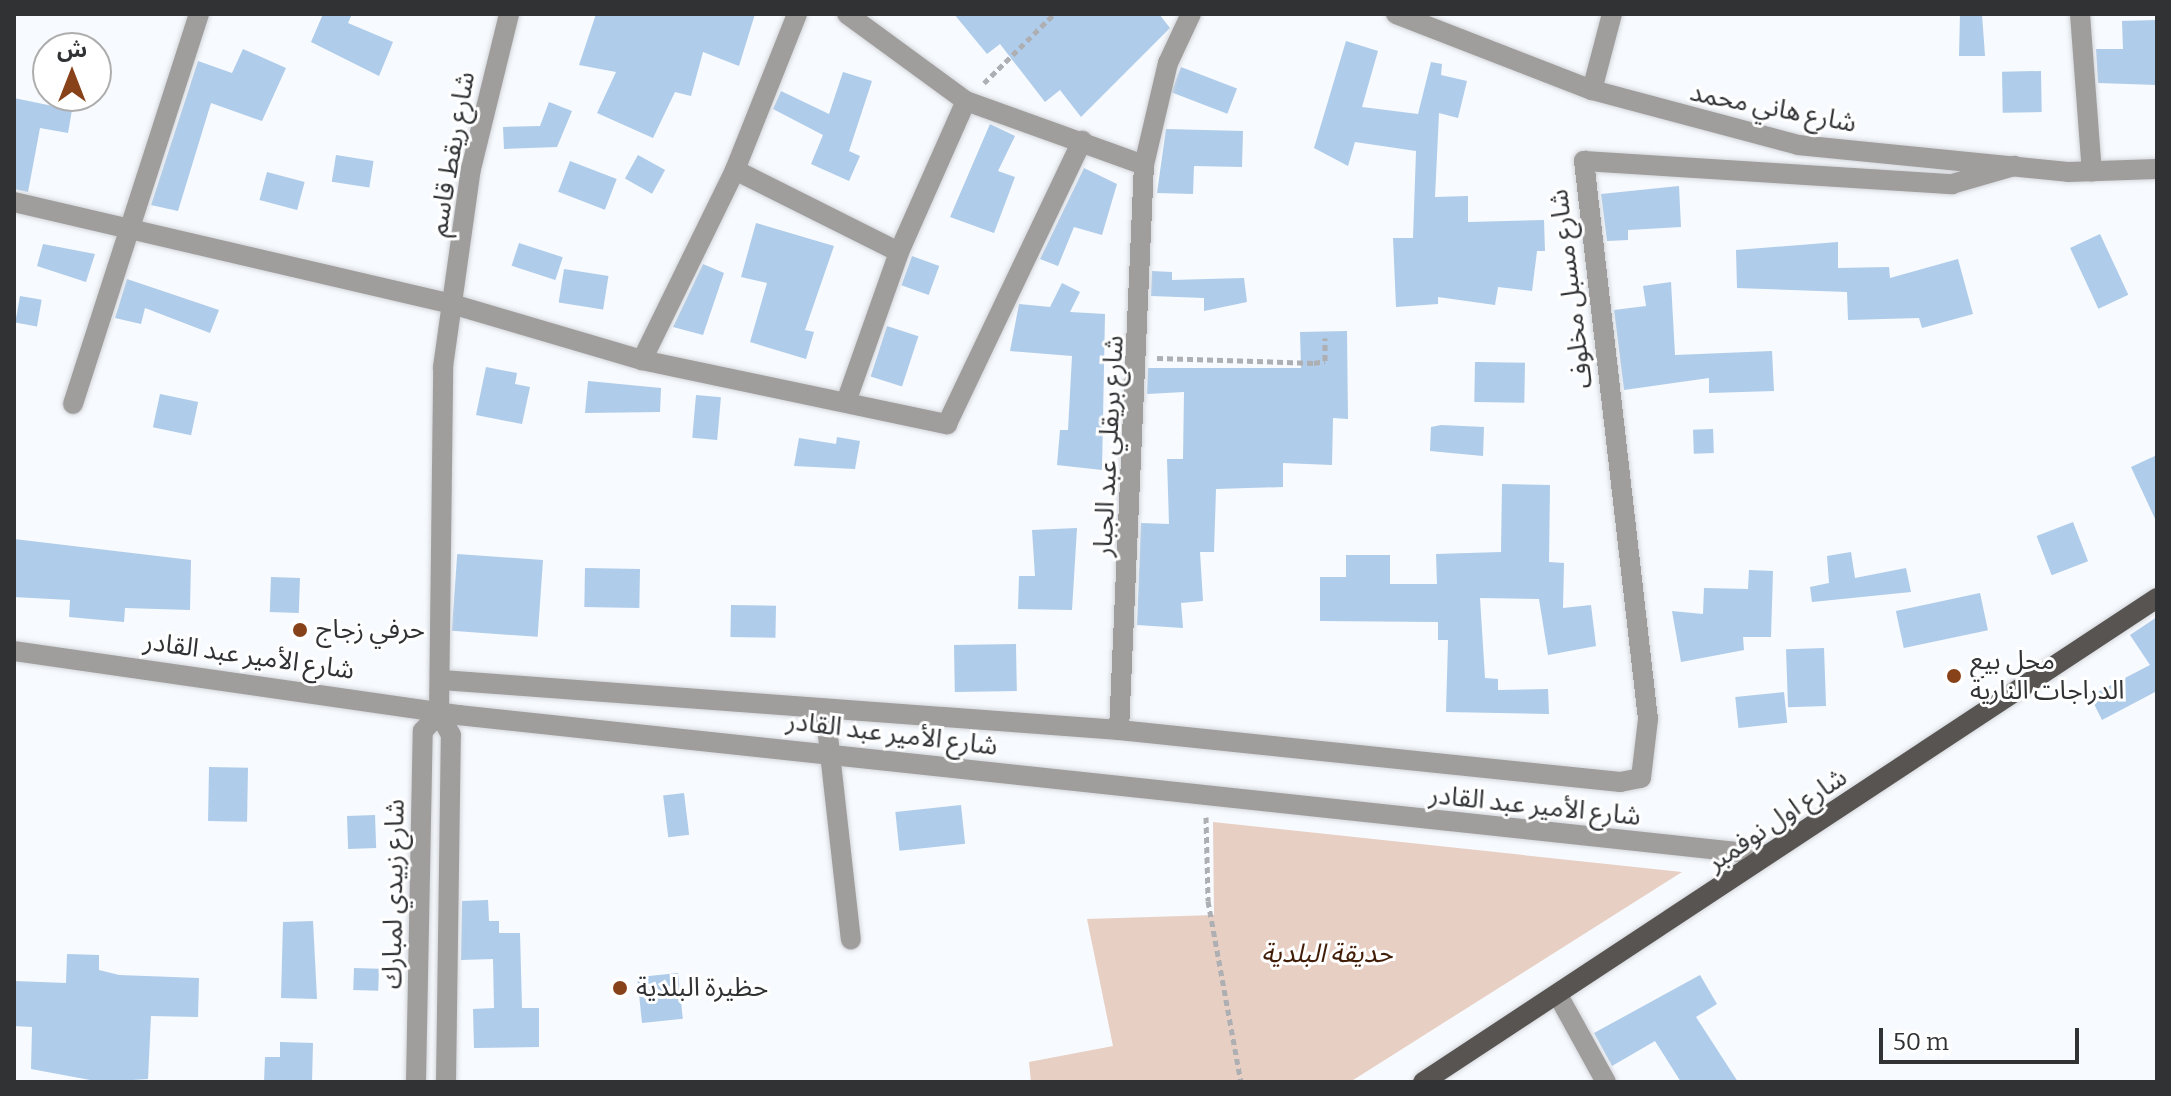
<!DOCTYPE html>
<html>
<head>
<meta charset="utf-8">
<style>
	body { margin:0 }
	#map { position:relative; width:2171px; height:1096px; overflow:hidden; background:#f7fafe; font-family:Bitter,"Noto Sans Arabic",serif }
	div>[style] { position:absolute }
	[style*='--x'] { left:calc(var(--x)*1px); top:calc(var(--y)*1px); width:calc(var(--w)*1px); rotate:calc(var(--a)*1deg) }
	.green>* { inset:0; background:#e8cfc3 }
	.building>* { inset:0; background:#afccea; transform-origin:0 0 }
	.path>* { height:5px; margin-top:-2.5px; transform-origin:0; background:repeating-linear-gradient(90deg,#adafb2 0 6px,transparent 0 10px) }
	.roads { filter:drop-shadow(0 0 2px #d3d6da) drop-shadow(0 0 2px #d3d6da) }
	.minor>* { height:20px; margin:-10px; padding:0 10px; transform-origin:10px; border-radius:10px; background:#a09e9d }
	.major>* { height:20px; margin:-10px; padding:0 10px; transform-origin:10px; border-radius:10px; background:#575452 }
	.dots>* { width:22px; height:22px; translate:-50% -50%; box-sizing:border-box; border:4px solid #fff; border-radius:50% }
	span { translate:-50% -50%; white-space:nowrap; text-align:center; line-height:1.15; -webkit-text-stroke:6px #fff; paint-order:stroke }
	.street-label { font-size:26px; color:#313234 }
	.poi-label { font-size:26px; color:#313234 }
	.left { translate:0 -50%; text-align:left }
	.park-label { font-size:26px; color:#421d07; font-style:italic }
	.frame { position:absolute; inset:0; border:16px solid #313234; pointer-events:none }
	.north { position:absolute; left:32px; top:32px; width:80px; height:80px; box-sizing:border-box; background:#fff; border:2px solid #adadae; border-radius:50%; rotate:0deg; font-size:22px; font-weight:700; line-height:32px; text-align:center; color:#313234 }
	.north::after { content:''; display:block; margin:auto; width:28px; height:36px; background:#874219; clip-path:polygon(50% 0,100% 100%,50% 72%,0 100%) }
	.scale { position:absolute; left:1879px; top:1028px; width:200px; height:36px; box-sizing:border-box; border:4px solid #313234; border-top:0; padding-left:10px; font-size:24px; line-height:28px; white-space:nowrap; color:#313234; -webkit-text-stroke:6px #fff; paint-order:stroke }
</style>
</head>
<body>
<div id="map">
	<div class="green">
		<i style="clip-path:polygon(1213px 822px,1682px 872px,1350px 1082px,1031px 1082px,1029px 1062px,1113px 1046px,1087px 919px,1214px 915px)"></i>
	</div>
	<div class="building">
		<i style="clip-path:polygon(323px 14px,352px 14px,348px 23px,393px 42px,379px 76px,311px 42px)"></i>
		<i style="clip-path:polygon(596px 14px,755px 14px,739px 66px,703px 52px,691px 96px,675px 92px,653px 138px,597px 113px,616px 72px,579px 65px)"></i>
		<i style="clip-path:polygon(954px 14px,1159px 14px,1170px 28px,1081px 117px,1060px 90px,1045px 102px,1000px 44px,987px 54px)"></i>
		<i style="clip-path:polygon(1960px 14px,1982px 14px,1985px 56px,1959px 56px)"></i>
		<i style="clip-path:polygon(2156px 20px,2157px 85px,2098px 83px,2096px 49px,2123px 49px,2122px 21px)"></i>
		<i style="clip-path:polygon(1346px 41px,1378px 51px,1362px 107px,1418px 114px,1431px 62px,1442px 64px,1441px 75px,1467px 81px,1458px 118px,1439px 113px,1435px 197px,1468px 196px,1468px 222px,1544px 220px,1545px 251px,1537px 251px,1532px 291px,1498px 287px,1495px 305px,1438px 297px,1438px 304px,1396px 307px,1393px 238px,1413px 238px,1416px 151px,1355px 142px,1348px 166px,1314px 148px)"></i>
		<i style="clip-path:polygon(243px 49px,286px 68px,262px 121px,211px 103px,178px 211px,151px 205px,198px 61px,232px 73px)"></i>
		<i style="left:1181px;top:67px;width:60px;height:27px;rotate:21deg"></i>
		<i style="left:2041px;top:71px;width:41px;height:39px;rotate:89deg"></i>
		<i style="clip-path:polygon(843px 72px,872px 81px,849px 151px,860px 156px,849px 181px,811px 164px,823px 135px,773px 109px,781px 91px,829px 114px)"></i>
		<i style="clip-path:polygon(14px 98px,72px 110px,68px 133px,40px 128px,28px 192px,14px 189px)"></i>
		<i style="clip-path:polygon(549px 102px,572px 111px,557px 147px,504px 149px,503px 127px,540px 126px)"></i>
		<i style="clip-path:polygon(990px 124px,1015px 136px,998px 171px,1015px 177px,994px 233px,950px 217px)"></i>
		<i style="clip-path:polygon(1166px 129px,1243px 131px,1242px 167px,1194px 166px,1193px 194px,1157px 193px)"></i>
		<i style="left:336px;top:155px;width:38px;height:27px;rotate:9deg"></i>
		<i style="left:638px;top:155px;width:31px;height:27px;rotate:29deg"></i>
		<i style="left:570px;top:161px;width:50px;height:33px;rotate:21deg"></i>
		<i style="clip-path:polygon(1084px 168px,1117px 184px,1102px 235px,1074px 227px,1058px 266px,1040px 259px)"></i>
		<i style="left:267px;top:172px;width:39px;height:29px;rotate:15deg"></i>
		<i style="clip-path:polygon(1679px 186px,1681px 227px,1628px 230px,1628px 240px,1607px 241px,1601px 194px)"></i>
		<i style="clip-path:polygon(756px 223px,834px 246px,805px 330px,814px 332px,806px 359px,750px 342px,767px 283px,741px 277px)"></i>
		<i style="left:2100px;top:234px;width:67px;height:33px;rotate:65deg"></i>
		<i style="clip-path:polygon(1838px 242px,1838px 268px,1889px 267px,1890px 278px,1958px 259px,1973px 314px,1922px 328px,1919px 318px,1848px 320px,1847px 292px,1737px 288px,1736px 250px)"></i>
		<i style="left:519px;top:243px;width:46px;height:24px;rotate:18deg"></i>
		<i style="clip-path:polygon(43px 244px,95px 254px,86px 282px,37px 266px)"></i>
		<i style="left:912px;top:256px;width:29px;height:31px;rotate:20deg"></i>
		<i style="clip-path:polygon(703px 264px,724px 273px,703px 335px,673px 327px)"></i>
		<i style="left:564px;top:269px;width:45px;height:34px;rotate:9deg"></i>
		<i style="clip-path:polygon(1152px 271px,1172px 272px,1172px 280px,1244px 278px,1247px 302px,1204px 311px,1204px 298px,1151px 296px)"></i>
		<i style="clip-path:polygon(127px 279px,219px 310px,210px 333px,145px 308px,141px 324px,115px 318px)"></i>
		<i style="clip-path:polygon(1671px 282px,1675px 355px,1772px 351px,1774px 391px,1709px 393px,1709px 378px,1624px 390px,1614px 310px,1646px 306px,1643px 286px)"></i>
		<i style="clip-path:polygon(1062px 283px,1080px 292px,1070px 312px,1105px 314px,1102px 470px,1057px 465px,1060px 430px,1068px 430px,1072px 356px,1010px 351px,1019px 304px,1050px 307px)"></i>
		<i style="left:20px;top:296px;width:22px;height:27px;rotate:10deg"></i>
		<i style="left:887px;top:326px;width:33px;height:53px;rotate:18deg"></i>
		<i style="clip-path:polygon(1347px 331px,1348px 419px,1333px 418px,1332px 465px,1283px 463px,1283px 487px,1216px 489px,1214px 552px,1200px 552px,1203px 601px,1181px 603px,1183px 628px,1137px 625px,1141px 523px,1169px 524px,1167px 459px,1183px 459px,1184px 392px,1147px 394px,1148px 368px,1301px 368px,1300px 332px)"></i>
		<i style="left:1475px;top:362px;width:50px;height:40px;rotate:1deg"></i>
		<i style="clip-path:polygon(486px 367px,517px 373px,515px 384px,530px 387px,522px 424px,476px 415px)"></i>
		<i style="clip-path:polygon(588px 381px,661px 388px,660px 412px,585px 413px)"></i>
		<i style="left:160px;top:394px;width:39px;height:34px;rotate:12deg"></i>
		<i style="left:696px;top:395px;width:25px;height:43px;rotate:5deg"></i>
		<i style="clip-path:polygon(1441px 425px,1484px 427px,1483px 456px,1430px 451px,1431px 427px)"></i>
		<i style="left:1713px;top:429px;width:24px;height:20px;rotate:88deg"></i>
		<i style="clip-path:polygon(837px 437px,860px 441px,855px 469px,794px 466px,799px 438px,836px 444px)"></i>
		<i style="clip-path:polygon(2157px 455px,2157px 523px,2131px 467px)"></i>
		<i style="clip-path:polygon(1502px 484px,1550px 485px,1549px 562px,1564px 563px,1563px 608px,1591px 605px,1596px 646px,1548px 655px,1539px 599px,1480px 598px,1485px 678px,1498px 679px,1498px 690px,1548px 689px,1549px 714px,1446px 712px,1448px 640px,1438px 640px,1438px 622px,1320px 621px,1320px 577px,1346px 577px,1346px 555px,1390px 555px,1390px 584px,1437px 584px,1436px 554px,1501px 552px)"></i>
		<i style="left:2073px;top:522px;width:42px;height:39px;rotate:69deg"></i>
		<i style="clip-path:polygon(1077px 528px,1072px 610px,1018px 609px,1019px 576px,1035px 576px,1032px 530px)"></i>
		<i style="clip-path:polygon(14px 539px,191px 560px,190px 610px,125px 608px,124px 622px,69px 617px,70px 600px,14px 597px)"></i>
		<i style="clip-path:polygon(1851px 552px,1855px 578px,1906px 568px,1911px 592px,1812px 602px,1810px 587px,1829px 583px,1827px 556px)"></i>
		<i style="left:543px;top:560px;width:77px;height:86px;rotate:94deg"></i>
		<i style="left:585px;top:568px;width:55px;height:39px;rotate:1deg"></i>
		<i style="clip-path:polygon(1749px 570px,1773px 571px,1771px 637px,1743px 637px,1744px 650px,1681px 662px,1672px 611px,1703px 614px,1704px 588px,1748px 589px)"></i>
		<i style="left:271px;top:577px;width:29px;height:35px;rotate:2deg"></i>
		<i style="left:1980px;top:593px;width:38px;height:86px;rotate:78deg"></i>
		<i style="left:731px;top:605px;width:45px;height:32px;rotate:1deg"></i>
		<i style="clip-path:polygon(2157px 617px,2157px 691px,2102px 720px,2090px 696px,2150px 665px,2130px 635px)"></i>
		<i style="left:1016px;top:644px;width:47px;height:62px;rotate:89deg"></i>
		<i style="left:1824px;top:648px;width:58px;height:38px;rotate:88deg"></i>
		<i style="left:1784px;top:692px;width:31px;height:49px;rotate:84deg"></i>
		<i style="left:209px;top:767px;width:39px;height:54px;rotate:1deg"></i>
		<i style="left:684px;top:793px;width:42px;height:21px;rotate:83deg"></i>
		<i style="left:961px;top:805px;width:39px;height:66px;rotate:84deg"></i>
		<i style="left:375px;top:815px;width:33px;height:28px;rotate:88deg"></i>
		<i style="clip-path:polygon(488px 900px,489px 921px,499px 921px,499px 933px,520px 933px,522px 1008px,539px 1008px,539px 1047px,474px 1048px,473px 1009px,494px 1008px,493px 959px,461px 960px,462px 901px)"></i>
		<i style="clip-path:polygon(313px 921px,317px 999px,281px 998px,283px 922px)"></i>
		<i style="clip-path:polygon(67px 954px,99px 955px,99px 970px,119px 975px,199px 978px,198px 1017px,151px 1016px,148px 1079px,101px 1082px,31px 1069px,32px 1027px,14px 1026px,14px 981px,66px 983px)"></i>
		<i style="left:354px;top:968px;width:25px;height:22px;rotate:2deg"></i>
		<i style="left:678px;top:973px;width:46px;height:41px;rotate:84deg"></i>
		<i style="clip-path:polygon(1700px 975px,1717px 1004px,1696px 1017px,1738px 1082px,1681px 1082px,1655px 1041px,1612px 1066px,1594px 1033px)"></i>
		<i style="clip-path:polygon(280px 1042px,313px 1043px,312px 1082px,264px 1082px,265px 1057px,280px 1057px)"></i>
	</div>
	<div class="path">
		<i style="--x:984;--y:83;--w:98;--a:-44.6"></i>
		<i style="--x:1157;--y:358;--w:157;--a:1.8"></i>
		<i style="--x:1314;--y:363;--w:11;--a:-10"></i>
		<i style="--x:1325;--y:361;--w:23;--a:-90"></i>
		<i style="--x:1206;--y:817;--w:84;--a:88.6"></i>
		<i style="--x:1208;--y:901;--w:184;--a:79.7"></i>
	</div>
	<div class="roads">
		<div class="minor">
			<i style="--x:847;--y:14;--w:147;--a:36.2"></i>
			<i style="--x:966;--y:101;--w:189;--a:19.8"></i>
			<i style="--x:1396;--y:14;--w:210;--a:21.2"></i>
			<i style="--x:1592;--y:90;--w:213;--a:14.9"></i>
			<i style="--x:1798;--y:145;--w:271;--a:5.7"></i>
			<i style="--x:2068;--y:172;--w:89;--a:-1.9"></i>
			<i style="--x:2080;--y:14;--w:158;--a:85.7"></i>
			<i style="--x:1592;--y:90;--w:79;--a:-75.3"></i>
			<i style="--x:735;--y:170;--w:183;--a:26.6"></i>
			<i style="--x:14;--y:202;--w:453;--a:13.1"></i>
			<i style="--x:455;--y:305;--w:195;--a:16.4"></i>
			<i style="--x:642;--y:360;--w:312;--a:11.9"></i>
			<i style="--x:947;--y:424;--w:314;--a:-64.5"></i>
			<i style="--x:642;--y:360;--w:212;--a:-63.9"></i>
			<i style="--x:735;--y:170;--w:168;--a:-68.3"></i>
			<i style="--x:846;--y:402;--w:159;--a:-70.5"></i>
			<i style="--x:899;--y:252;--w:165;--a:-66.1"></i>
			<i style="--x:73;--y:404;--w:410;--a:-72.1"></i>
			<i style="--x:14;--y:651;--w:449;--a:8.2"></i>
			<i style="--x:458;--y:715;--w:1314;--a:6.11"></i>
			<i style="--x:442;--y:680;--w:679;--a:4.22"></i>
			<i style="--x:1119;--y:730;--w:504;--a:5.93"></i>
			<i style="--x:1620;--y:782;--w:21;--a:-11"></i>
			<i style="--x:1641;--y:778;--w:59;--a:-83.2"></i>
			<i style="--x:1648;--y:719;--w:562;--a:-96.54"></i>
			<i style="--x:1584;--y:161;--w:369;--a:3.6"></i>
			<i style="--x:1952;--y:184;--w:65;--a:-16.2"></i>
			<i style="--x:825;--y:709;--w:232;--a:83.6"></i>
			<i style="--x:1119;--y:730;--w:566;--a:-87.47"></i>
			<i style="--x:1144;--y:165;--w:105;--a:-76.8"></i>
			<i style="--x:1168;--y:63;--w:54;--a:-64.9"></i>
			<i style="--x:1559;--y:997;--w:97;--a:61.1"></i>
			<i style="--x:416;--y:1082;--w:351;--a:-88.9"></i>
			<i style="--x:423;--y:731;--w:24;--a:-48"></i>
			<i style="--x:446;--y:1082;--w:347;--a:-89.2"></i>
			<i style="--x:451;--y:735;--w:25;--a:-119"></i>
			<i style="--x:439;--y:713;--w:346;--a:-89.3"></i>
			<i style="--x:443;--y:367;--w:200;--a:-82"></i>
			<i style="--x:471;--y:169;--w:160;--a:-76.2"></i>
		</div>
		<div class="major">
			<i style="--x:1423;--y:1082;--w:879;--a:-33.4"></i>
		</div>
	</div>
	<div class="dots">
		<i style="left:300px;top:630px;background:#874219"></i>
		<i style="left:1954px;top:676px;background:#874219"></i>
		<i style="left:620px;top:988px;background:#874219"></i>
	</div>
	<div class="street-label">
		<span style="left:1773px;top:108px;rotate:11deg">شارع هاني محمد</span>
		<span style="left:452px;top:154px;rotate:-80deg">شارع ريقط قاسم</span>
		<span style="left:1571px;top:289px;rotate:-97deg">شارع مسبل مخلوف</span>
		<span style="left:1109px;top:446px;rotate:-87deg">شارع بريقلي عبد الجبار</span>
		<span style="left:249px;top:656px;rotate:8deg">شارع الأمير عبد القادر</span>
		<span style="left:892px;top:734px;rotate:7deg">شارع الأمير عبد القادر</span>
		<span style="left:1535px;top:806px;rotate:6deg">شارع الأمير عبد القادر</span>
		<span style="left:1777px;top:820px;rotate:-34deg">شارع اول نوفمبر</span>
		<span style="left:394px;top:894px;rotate:-89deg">شارع زبيدي لمبارك</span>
	</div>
	<div class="poi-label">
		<span class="left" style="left:316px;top:630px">حرفي زجاج</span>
		<span class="left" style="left:1970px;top:676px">محل بيع<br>الدراجات النارية</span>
		<span class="left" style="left:636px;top:988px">حظيرة البلدية</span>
	</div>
	<div class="park-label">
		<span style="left:1327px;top:954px">حديقة البلدية</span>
	</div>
	<div class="frame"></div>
	<div class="north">ش</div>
	<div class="scale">50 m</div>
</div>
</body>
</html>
